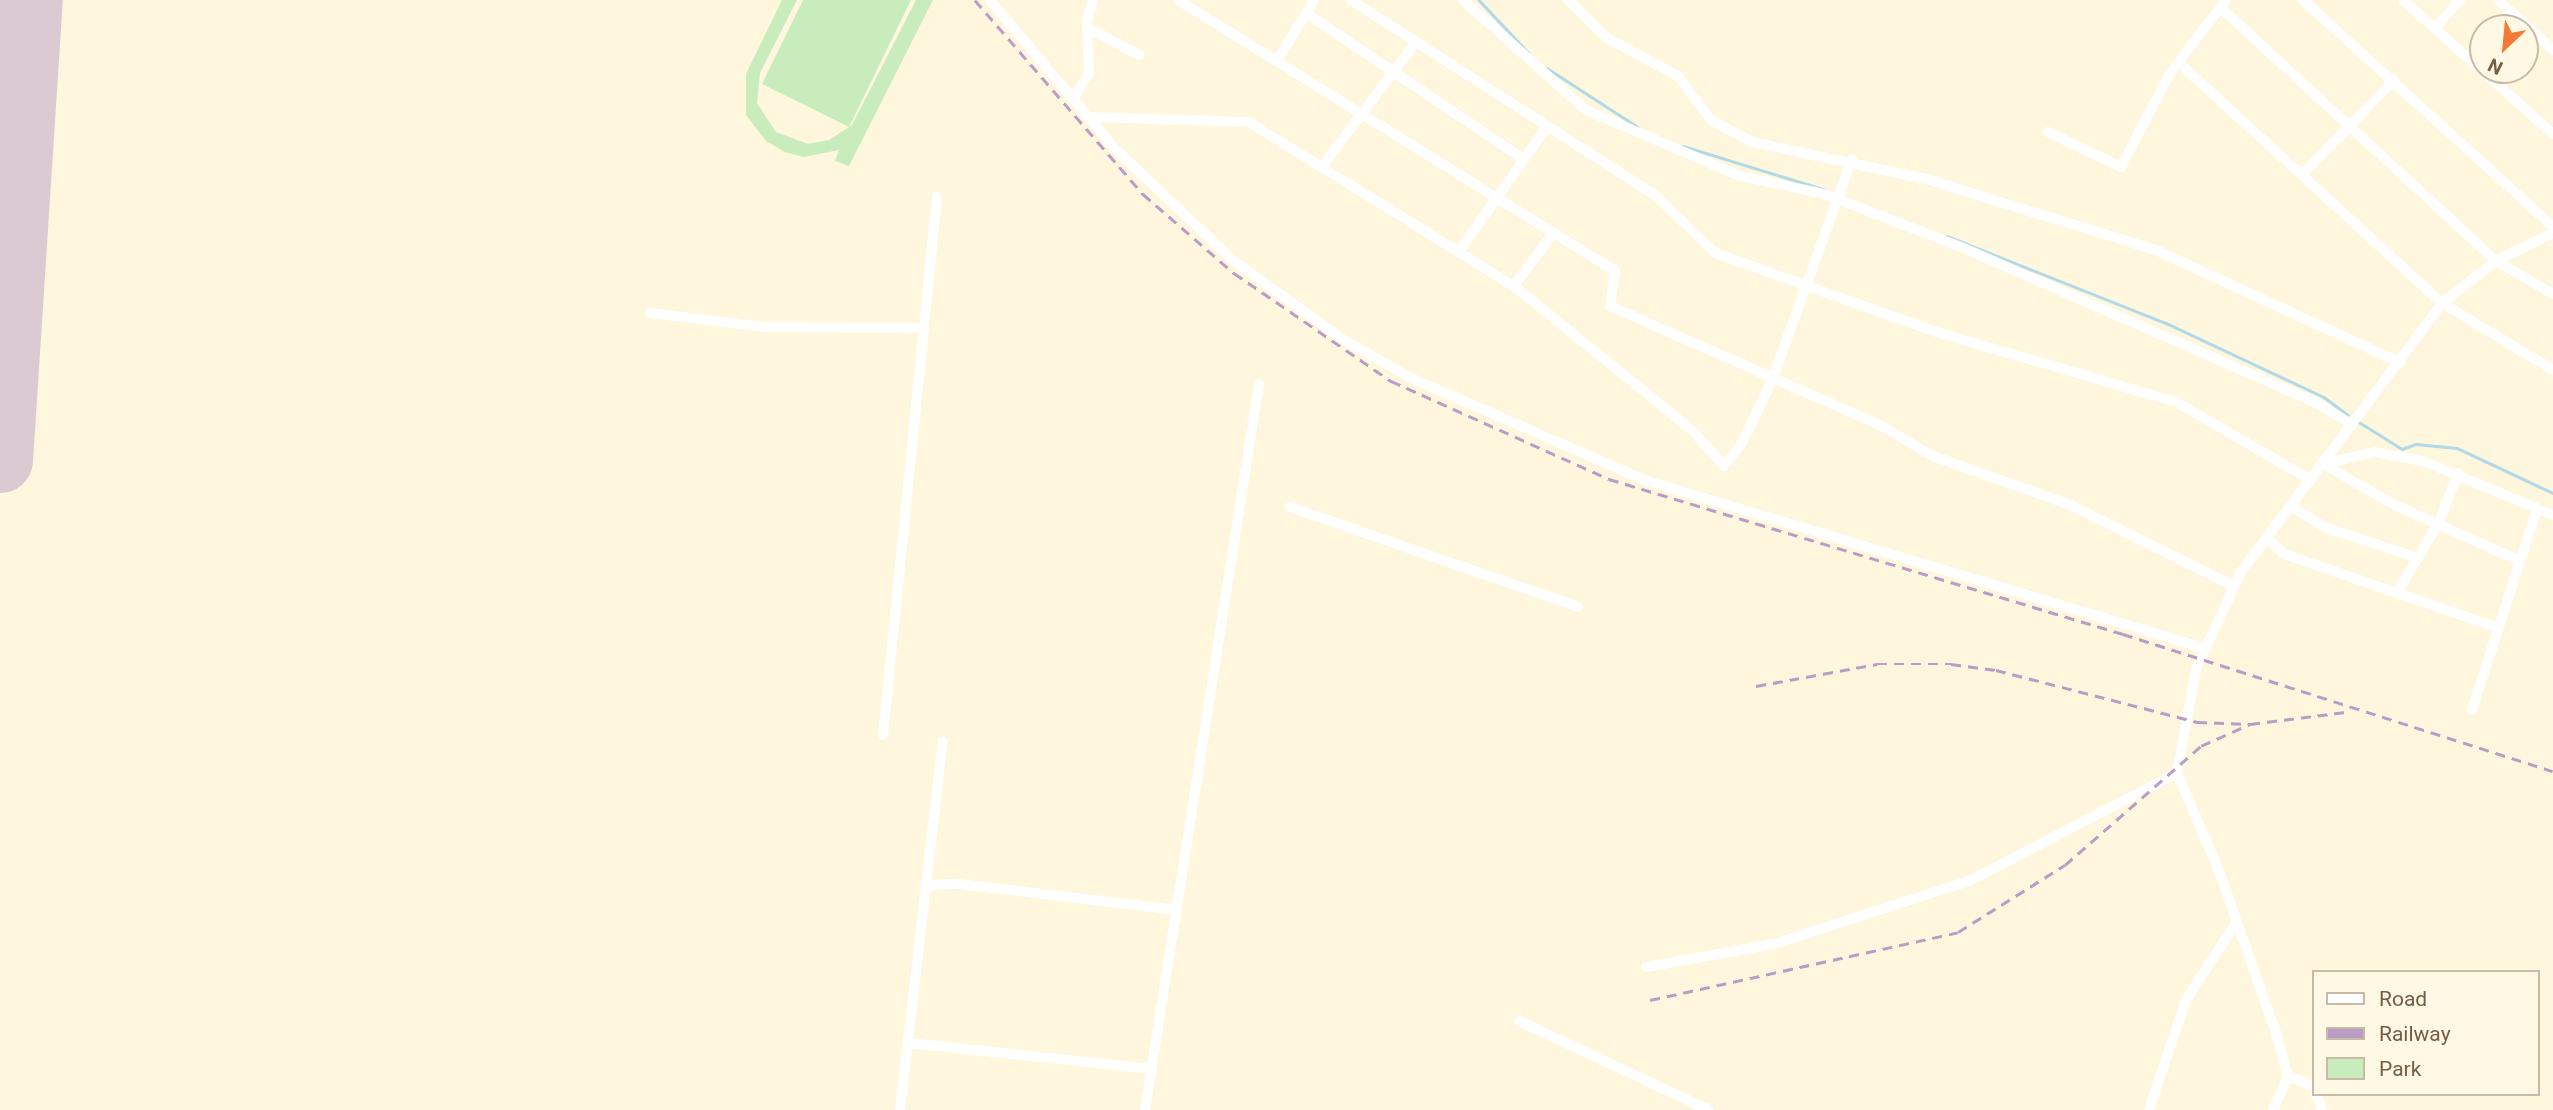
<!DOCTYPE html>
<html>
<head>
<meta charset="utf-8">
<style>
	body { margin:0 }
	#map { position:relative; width:2553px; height:1110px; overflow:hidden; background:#fef6dd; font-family:Roboto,sans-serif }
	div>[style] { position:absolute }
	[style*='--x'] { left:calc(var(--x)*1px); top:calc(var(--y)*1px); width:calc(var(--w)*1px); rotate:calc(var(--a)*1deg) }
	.green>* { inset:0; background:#c9ecbc }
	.stream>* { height:2.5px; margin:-1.25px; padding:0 1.25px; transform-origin:1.25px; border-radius:1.25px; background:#b1d9e8 }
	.runway>* { height:65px; margin:-32.5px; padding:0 32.5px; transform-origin:32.5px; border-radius:32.5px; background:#dccad2 }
	.minor>* { height:10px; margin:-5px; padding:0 5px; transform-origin:5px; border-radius:5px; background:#fff }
	.rail>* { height:2.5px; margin-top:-1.25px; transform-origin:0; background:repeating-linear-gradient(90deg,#b99dc7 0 10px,transparent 0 17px) }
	span { translate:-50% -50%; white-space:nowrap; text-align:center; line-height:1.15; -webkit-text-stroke:7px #fff8e5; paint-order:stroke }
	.legend { position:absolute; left:2312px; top:970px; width:228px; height:126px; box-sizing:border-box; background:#fff8e5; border:2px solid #c8baa5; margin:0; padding:9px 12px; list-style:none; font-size:21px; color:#755c44 }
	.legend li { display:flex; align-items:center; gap:14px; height:35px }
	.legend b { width:35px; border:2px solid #c8baa5 }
	.north { position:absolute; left:2469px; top:14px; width:70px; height:70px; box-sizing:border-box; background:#fff8e5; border:2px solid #c8baa5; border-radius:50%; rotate:206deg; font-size:19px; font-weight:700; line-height:28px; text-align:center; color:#755c44 }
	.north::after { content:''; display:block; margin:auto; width:24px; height:32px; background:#f37b38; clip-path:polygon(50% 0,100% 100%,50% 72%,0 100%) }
</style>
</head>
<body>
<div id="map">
	<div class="green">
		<i style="clip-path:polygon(782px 0,797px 0,760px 73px,757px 103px,776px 132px,808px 144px,829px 140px,852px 125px,916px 0,933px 0,849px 166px,835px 161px,839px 150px,804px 157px,785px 152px,766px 141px,746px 115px,746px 74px)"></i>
		<i style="clip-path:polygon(803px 0,911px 0,849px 127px,762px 84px)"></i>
	</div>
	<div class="stream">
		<i style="--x:1479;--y:0;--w:73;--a:46.7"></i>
		<i style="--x:1547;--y:68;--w:108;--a:33"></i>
		<i style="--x:1683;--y:146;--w:150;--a:17.1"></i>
		<i style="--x:1947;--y:236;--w:236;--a:21.7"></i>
		<i style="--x:2166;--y:323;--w:174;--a:25.1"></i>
		<i style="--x:2324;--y:397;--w:30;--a:37"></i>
		<i style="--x:2359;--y:422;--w:51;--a:32.1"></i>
		<i style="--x:2402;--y:449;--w:15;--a:-20"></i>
		<i style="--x:2416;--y:444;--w:41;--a:5.6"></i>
		<i style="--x:2457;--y:448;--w:106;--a:25.1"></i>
	</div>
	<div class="runway">
		<i style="--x:0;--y:460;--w:461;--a:-86.3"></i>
	</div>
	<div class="minor">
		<i style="--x:990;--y:0;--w:194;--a:50"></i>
		<i style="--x:1115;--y:149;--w:163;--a:43.3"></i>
		<i style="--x:1234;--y:261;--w:133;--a:35.8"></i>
		<i style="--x:1342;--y:339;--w:79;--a:29.5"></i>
		<i style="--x:1411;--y:378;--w:257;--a:23.6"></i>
		<i style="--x:1647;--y:481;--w:581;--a:16.69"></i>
		<i style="--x:1178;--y:0;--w:514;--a:31.8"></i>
		<i style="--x:1615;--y:271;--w:35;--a:98"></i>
		<i style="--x:1610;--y:306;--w:295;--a:23.8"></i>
		<i style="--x:1880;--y:425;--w:61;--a:30.3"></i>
		<i style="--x:1933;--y:456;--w:143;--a:19.6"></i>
		<i style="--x:2068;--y:504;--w:184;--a:26.4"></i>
		<i style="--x:1351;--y:0;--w:361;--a:32.7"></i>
		<i style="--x:1655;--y:195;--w:83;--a:44"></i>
		<i style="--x:1715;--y:253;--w:239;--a:19.6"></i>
		<i style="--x:1940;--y:333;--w:246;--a:16.3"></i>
		<i style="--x:2176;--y:402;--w:156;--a:30"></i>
		<i style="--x:1463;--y:0;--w:165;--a:41.8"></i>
		<i style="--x:1586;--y:110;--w:168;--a:23.2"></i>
		<i style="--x:1740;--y:176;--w:87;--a:12"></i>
		<i style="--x:1825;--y:194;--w:151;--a:21.3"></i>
		<i style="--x:1966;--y:249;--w:386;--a:23.7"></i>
		<i style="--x:2319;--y:404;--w:39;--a:32"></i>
		<i style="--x:1568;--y:0;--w:54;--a:44.3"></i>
		<i style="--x:1607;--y:38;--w:81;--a:28.2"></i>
		<i style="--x:1678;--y:76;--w:55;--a:53.1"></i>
		<i style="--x:1711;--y:120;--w:47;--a:28.2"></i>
		<i style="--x:1752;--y:142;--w:178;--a:12"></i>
		<i style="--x:1926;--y:179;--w:241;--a:17.2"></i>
		<i style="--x:2156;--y:250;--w:269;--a:24.8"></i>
		<i style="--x:2303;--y:0;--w:338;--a:42.2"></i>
		<i style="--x:2403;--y:0;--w:201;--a:41.8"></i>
		<i style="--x:2498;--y:0;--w:74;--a:42.3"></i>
		<i style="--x:2221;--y:8;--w:374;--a:42.6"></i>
		<i style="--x:2496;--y:261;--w:66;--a:30.1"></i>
		<i style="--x:1306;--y:13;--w:262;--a:33.9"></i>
		<i style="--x:1088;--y:28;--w:58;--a:27.9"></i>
		<i style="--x:2435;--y:28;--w:38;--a:-48"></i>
		<i style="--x:1278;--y:59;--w:69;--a:-58.6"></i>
		<i style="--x:2179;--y:63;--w:356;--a:42.4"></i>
		<i style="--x:2442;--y:303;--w:130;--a:31.1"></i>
		<i style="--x:1073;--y:99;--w:31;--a:-58"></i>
		<i style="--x:1089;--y:73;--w:53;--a:-92.2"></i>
		<i style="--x:1087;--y:20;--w:21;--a:-73"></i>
		<i style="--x:1088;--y:117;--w:161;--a:1.8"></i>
		<i style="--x:1249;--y:122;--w:312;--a:31.8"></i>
		<i style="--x:1514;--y:286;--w:229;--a:39"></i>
		<i style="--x:1692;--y:430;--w:48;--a:48.4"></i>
		<i style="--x:1724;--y:466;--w:29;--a:-52"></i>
		<i style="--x:1742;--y:443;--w:72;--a:-64.5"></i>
		<i style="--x:1773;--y:378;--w:233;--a:-70.2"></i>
		<i style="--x:2048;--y:132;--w:81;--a:25.6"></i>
		<i style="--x:2121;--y:167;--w:106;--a:-62.5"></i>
		<i style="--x:2170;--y:73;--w:92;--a:-52.5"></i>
		<i style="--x:1324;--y:164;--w:153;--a:-53"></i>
		<i style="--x:2302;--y:175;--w:132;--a:-45.9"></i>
		<i style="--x:1460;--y:250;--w:149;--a:-54.8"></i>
		<i style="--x:1514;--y:286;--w:67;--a:-53.5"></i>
		<i style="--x:650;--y:313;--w:115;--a:7"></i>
		<i style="--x:764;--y:327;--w:160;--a:0.4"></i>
		<i style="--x:2323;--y:464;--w:52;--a:-13.2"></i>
		<i style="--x:2374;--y:452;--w:50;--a:10.4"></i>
		<i style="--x:2423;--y:461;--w:141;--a:22.6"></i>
		<i style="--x:2323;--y:464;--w:85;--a:29.6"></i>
		<i style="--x:2397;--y:506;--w:135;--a:24.1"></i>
		<i style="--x:2291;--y:506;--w:39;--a:32"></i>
		<i style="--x:2324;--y:527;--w:99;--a:18.3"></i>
		<i style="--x:1290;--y:507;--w:305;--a:19.1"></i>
		<i style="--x:2267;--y:538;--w:23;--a:43"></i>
		<i style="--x:2284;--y:554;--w:224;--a:19"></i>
		<i style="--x:2398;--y:591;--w:78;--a:-59.2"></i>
		<i style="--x:2438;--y:524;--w:55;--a:-68.6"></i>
		<i style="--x:2472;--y:710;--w:211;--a:-72.1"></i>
		<i style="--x:883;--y:735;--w:541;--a:-84.27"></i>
		<i style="--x:926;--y:885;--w:33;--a:-2"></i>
		<i style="--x:959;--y:884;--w:219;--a:6.8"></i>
		<i style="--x:1646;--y:967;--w:130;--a:-10.2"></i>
		<i style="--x:1774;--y:944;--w:205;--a:-17.9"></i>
		<i style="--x:1969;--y:881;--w:234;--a:-27.4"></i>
		<i style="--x:1519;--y:1021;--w:210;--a:25.1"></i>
		<i style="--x:909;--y:1043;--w:244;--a:6.1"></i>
		<i style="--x:2288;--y:1076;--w:27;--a:22"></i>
		<i style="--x:2316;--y:1094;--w:17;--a:69"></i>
		<i style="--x:900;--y:1110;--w:371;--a:-83.4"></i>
		<i style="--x:1145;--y:1110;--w:735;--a:-81.08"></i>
		<i style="--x:2149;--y:1110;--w:116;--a:-71.4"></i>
		<i style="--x:2186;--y:1000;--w:92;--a:-57"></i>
		<i style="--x:2273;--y:1110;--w:37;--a:-66"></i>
		<i style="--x:2288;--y:1076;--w:45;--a:-105.6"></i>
		<i style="--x:2276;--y:1033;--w:172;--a:-109.4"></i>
		<i style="--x:2219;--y:871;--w:107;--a:-113.2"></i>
		<i style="--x:2177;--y:773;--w:106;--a:-79.6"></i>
		<i style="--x:2196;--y:669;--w:107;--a:-65.1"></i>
		<i style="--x:2241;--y:572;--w:336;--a:-53.2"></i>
		<i style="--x:2442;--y:303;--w:68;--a:-37.9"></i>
		<i style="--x:2496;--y:261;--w:64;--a:-26.2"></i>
	</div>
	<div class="rail">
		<i style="--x:975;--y:0;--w:257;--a:49.1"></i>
		<i style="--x:1143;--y:194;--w:121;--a:41"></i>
		<i style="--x:1234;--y:273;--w:191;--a:34.5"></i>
		<i style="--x:1391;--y:381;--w:239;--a:24.2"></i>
		<i style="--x:1609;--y:479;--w:537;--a:16.78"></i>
		<i style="--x:2123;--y:634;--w:451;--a:17.7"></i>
		<i style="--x:1756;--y:686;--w:123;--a:-10.3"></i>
		<i style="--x:1877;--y:664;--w:74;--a:0"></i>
		<i style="--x:1951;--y:664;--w:45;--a:7.6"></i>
		<i style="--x:1996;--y:670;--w:208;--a:14.5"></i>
		<i style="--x:2197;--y:722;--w:53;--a:2.2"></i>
		<i style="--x:2250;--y:724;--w:96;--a:-7.2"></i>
		<i style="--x:1650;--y:1000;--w:315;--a:-12.4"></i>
		<i style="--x:1958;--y:932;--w:126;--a:-32.1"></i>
		<i style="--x:2065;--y:865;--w:181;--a:-41.2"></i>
		<i style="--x:2201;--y:746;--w:54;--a:-24.2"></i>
	</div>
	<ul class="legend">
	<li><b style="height:9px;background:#fff"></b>Road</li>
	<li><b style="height:9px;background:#b99dc7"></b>Railway</li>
	<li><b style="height:19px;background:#c9ecbc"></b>Park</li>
	</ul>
	<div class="north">N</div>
</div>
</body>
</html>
